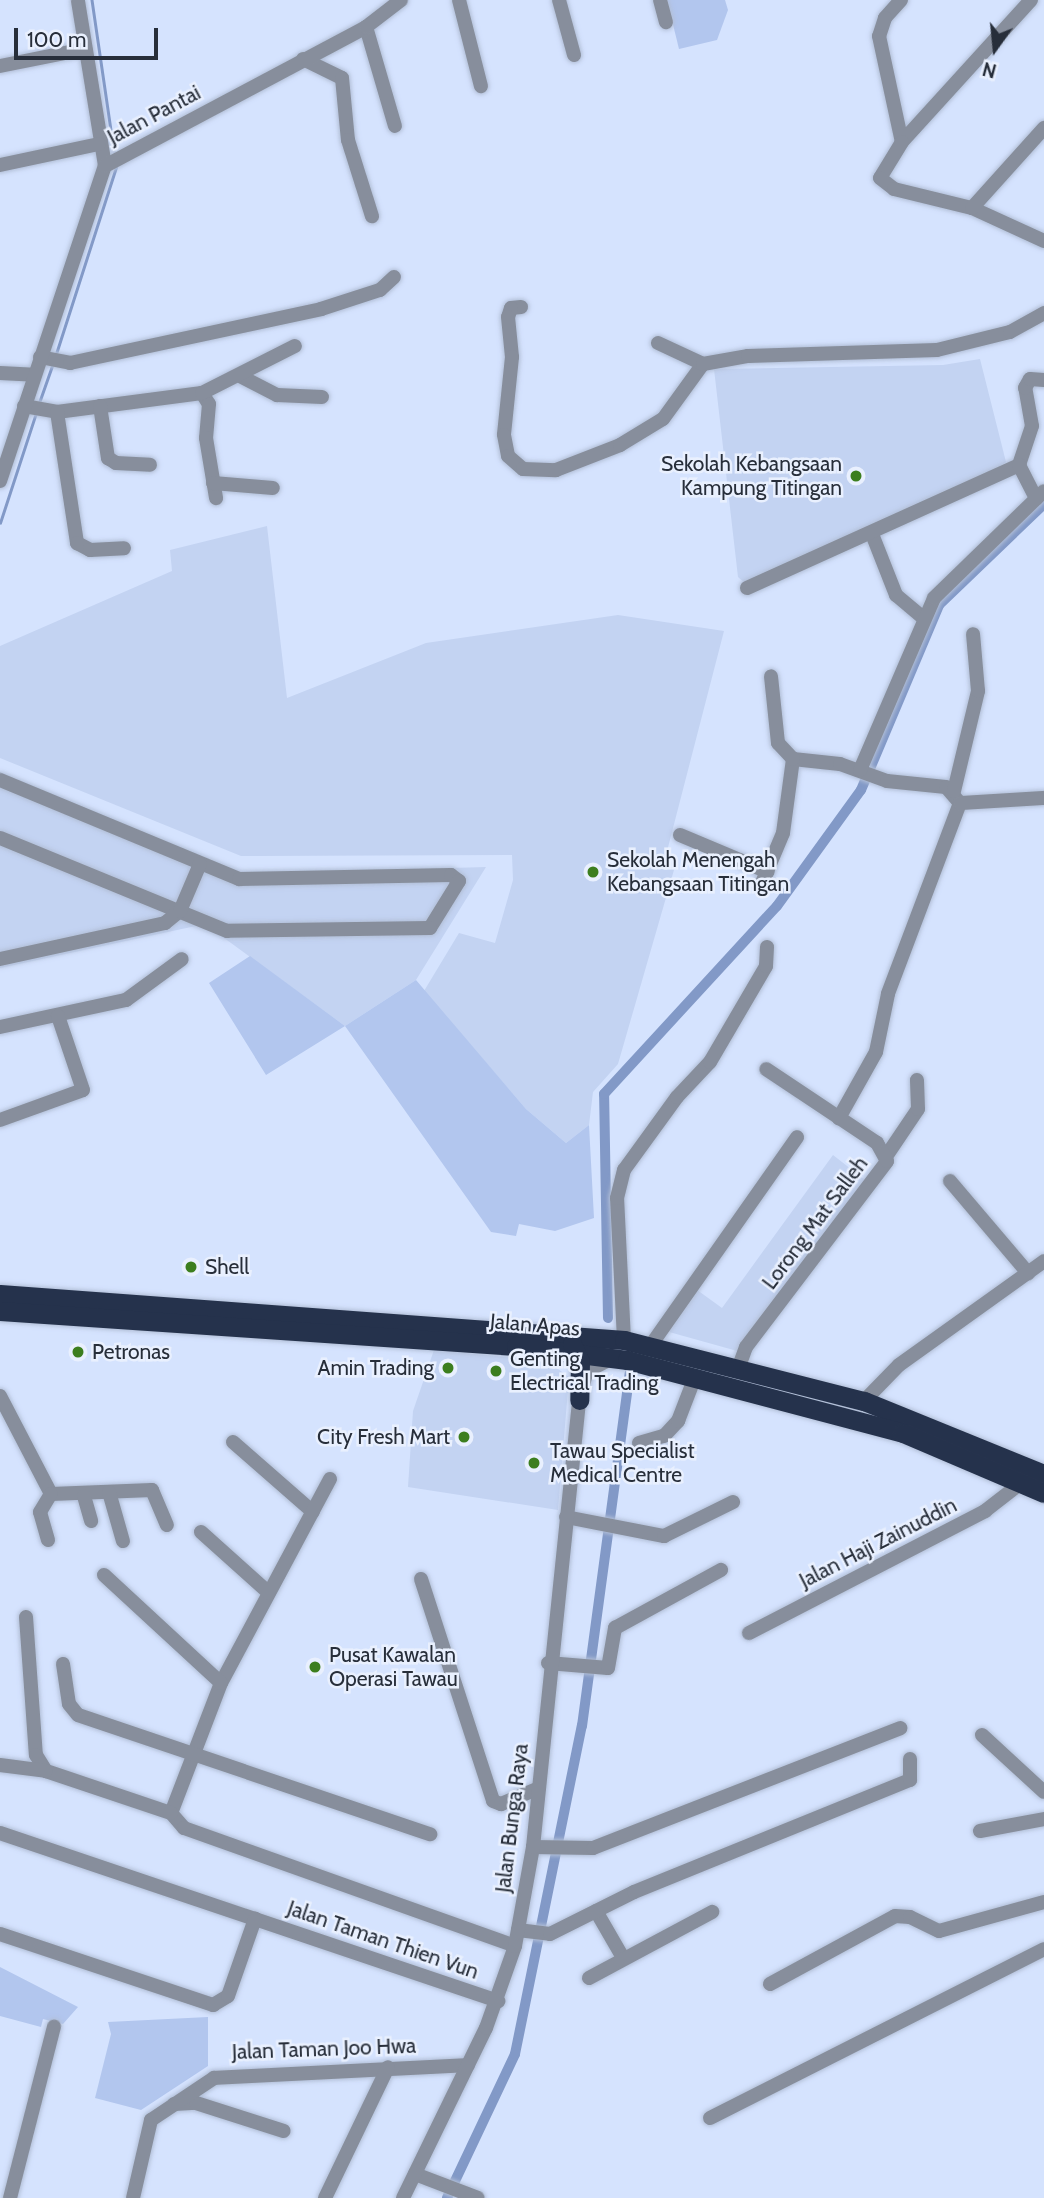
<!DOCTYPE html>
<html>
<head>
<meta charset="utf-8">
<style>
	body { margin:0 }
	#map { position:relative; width:1044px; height:2198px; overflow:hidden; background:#d5e3fe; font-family:Cabin,sans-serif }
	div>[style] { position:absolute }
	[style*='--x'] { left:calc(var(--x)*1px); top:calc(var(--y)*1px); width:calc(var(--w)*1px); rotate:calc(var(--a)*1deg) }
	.built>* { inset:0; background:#c3d3f2 }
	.green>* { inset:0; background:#b2c6ee }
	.stream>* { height:2.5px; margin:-1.25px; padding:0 1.25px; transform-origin:1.25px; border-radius:1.25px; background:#8299c7 }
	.canal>* { height:10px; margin:-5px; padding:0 5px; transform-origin:5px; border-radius:5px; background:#8299c7 }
	.roads { filter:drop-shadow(0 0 2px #b2bfd7) drop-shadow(0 0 2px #b2bfd7) }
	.minor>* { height:14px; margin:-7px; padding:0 7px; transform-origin:7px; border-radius:7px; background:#878e9c }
	.highway>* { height:19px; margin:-9.5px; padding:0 9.5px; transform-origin:9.5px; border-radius:9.5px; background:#25324c }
	.dots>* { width:19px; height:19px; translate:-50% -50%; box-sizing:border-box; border:4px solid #e9f0fe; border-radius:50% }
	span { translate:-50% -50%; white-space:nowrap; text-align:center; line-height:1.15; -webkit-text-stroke:5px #e9f0fe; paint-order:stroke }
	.street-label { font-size:21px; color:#272e3a }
	.poi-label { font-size:21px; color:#272e3a }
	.right { translate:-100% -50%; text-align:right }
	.left { translate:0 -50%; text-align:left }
	.north { position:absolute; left:960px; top:14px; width:70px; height:70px; -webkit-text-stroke:5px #e9f0fe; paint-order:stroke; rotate:195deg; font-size:19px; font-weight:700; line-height:28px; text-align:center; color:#272e3a }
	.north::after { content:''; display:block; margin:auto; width:24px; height:32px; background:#272e3a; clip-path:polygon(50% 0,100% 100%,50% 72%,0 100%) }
	.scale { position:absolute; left:14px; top:28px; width:144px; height:32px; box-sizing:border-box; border:4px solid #272e3a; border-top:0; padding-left:9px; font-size:21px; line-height:24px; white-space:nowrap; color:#272e3a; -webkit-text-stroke:5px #e9f0fe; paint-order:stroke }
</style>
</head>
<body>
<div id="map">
	<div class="built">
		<i style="clip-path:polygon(980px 359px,1006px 462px,964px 490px,746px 584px,738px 577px,714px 369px,943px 365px)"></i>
		<i style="clip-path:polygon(267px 526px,287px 698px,426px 643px,618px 615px,724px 631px,665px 859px,676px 863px,618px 1064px,593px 1092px,589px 1125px,566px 1143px,526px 1109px,424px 991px,459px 933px,495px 943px,513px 880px,512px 855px,241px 856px,0 758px,0 646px,172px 571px,170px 550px)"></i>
		<i style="clip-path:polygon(0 772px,243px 874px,486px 867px,416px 980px,345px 1026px,205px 924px,0 968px)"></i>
		<i style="clip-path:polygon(833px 1155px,874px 1187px,748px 1354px,662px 1330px,693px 1287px,722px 1308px)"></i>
		<i style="clip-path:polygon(434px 1350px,547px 1361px,569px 1377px,558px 1510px,408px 1487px,413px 1411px)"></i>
	</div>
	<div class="green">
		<i style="clip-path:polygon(667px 0,725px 0,728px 10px,717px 40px,679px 49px)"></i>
		<i style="clip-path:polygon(250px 956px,345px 1026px,416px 980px,526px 1109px,566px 1143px,589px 1125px,594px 1218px,555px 1231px,519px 1224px,516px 1236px,491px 1232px,345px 1026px,266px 1075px,209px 983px)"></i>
		<i style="clip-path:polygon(0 1967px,78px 2007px,63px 2024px,43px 2019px,41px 2027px,0 2016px)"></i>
		<i style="clip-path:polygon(208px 2017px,208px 2066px,141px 2110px,95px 2098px,111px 2034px,108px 2022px)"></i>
	</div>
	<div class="stream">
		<i style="--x:92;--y:0;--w:152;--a:81.7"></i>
		<i style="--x:56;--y:354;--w:196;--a:-72.2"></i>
		<i style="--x:39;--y:403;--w:42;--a:-70.7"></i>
		<i style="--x:0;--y:523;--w:116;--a:-71.9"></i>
	</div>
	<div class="canal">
		<i style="--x:608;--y:1318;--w:224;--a:-91"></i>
		<i style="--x:604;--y:1094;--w:255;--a:-47.4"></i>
		<i style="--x:777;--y:906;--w:143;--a:-54.1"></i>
		<i style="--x:861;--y:790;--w:201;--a:-67.1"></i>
		<i style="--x:939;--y:605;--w:146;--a:-43.9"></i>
		<i style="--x:447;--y:2198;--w:159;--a:-64.7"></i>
		<i style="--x:515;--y:2054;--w:335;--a:-78.5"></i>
		<i style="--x:582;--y:1726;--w:356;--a:-82.3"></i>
	</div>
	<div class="roads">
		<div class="minor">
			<i style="--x:459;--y:0;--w:89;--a:75.7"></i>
			<i style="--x:559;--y:0;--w:57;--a:74.7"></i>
			<i style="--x:660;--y:0;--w:23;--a:75"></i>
			<i style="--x:901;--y:0;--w:24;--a:132"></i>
			<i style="--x:885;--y:18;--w:19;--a:108"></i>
			<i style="--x:879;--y:36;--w:108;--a:77.8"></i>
			<i style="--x:1031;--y:0;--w:192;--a:132.3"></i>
			<i style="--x:902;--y:142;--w:42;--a:121.4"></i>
			<i style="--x:880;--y:178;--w:18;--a:38"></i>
			<i style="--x:894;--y:189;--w:80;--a:13.7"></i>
			<i style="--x:972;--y:208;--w:79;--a:24.6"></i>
			<i style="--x:78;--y:1;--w:167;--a:80.7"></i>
			<i style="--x:366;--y:27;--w:103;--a:73.7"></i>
			<i style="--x:303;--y:59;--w:43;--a:26"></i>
			<i style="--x:342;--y:78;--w:62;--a:84.5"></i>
			<i style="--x:348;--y:140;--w:80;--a:72.5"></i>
			<i style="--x:0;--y:66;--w:87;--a:-11.3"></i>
			<i style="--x:0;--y:165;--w:101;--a:-12"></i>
			<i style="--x:972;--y:208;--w:108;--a:-48"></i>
			<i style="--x:521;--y:307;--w:10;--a:174"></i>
			<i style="--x:511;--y:308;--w:9;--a:108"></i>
			<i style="--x:508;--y:317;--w:40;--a:84.3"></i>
			<i style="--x:512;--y:357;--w:78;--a:95.9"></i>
			<i style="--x:504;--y:435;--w:21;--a:79"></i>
			<i style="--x:508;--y:456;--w:20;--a:41"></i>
			<i style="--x:523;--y:469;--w:33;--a:2"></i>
			<i style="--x:556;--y:470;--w:69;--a:-21.3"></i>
			<i style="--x:620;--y:445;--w:50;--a:-31.2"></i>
			<i style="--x:663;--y:419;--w:68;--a:-54"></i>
			<i style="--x:658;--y:343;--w:50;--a:25"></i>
			<i style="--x:703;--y:364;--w:46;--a:-10.1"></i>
			<i style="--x:748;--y:356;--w:189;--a:-1.8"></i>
			<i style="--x:937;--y:350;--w:75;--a:-13.9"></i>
			<i style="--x:1010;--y:332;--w:39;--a:-29"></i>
			<i style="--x:40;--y:357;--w:31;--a:11"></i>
			<i style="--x:70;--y:363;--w:257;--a:-12.1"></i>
			<i style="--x:321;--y:309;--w:62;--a:-17.9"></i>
			<i style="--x:380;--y:290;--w:19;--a:-43"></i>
			<i style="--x:0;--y:373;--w:34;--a:3"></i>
			<i style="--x:240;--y:376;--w:42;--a:27.2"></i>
			<i style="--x:277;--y:395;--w:45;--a:2.5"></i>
			<i style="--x:202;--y:393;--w:13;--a:58"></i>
			<i style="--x:209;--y:404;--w:34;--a:95"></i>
			<i style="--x:206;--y:438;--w:61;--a:80.5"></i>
			<i style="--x:24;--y:406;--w:34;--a:10"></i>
			<i style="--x:57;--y:412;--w:146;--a:-7.5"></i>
			<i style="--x:202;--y:393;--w:104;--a:-26.8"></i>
			<i style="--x:100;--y:406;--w:53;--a:81.3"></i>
			<i style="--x:108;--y:458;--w:9;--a:32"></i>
			<i style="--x:116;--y:463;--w:34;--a:3"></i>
			<i style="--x:57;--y:412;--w:133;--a:81.3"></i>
			<i style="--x:77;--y:543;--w:15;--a:28"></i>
			<i style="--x:90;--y:550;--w:34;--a:-3"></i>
			<i style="--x:1019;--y:465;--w:41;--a:-71.6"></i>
			<i style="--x:1032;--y:426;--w:39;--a:-100"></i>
			<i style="--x:1025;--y:388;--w:10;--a:-61"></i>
			<i style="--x:1030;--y:379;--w:14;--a:4"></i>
			<i style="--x:0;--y:481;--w:332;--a:-71.6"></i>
			<i style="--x:105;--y:166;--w:296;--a:-28"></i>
			<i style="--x:366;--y:27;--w:44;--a:-37.6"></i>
			<i style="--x:213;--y:483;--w:60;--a:4.8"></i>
			<i style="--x:872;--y:534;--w:66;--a:68.5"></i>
			<i style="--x:896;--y:595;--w:34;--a:40"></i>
			<i style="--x:747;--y:588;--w:299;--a:-24.3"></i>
			<i style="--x:1019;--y:465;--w:38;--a:63"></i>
			<i style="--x:793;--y:759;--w:47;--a:6.1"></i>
			<i style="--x:840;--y:764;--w:50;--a:19.9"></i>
			<i style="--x:887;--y:781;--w:59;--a:5.8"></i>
			<i style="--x:946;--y:787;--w:21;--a:49"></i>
			<i style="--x:960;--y:803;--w:204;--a:110.7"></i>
			<i style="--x:888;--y:994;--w:59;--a:101.7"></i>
			<i style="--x:876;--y:1052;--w:76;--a:119.3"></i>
			<i style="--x:860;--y:770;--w:187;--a:-66.7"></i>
			<i style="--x:934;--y:598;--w:153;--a:-44.2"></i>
			<i style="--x:0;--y:780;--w:259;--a:22.5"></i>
			<i style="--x:239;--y:879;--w:212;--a:-1.1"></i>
			<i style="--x:451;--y:875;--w:10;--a:37"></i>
			<i style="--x:459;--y:881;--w:55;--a:121.7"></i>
			<i style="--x:430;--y:928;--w:203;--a:179.2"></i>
			<i style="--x:227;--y:931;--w:245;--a:-157.7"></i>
			<i style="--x:954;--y:791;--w:103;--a:-76.5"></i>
			<i style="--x:978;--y:691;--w:57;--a:-95"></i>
			<i style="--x:960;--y:803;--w:84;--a:-3.4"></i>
			<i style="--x:680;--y:835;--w:95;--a:22.8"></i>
			<i style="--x:762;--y:883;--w:54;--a:-67.2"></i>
			<i style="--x:783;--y:833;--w:75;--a:-82.3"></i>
			<i style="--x:793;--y:759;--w:22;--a:-133"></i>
			<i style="--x:778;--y:743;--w:67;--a:-96"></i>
			<i style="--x:0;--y:959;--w:169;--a:-12.3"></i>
			<i style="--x:165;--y:923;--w:19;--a:-39"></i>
			<i style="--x:180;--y:911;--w:51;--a:-66.9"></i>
			<i style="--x:0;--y:1027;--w:129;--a:-12.1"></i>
			<i style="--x:126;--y:1000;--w:69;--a:-36.2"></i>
			<i style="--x:0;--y:1120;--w:88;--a:-19.9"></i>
			<i style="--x:83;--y:1090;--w:78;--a:-108.7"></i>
			<i style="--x:887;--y:1155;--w:55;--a:-56"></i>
			<i style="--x:918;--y:1109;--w:29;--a:-92"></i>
			<i style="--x:950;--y:1181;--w:121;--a:49.7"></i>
			<i style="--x:624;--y:1340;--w:142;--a:-92.8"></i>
			<i style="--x:617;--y:1198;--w:29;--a:-76"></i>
			<i style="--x:624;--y:1170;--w:90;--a:-54"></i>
			<i style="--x:677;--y:1097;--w:48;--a:-46.7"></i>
			<i style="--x:710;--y:1062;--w:111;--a:-59.7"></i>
			<i style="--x:766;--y:966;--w:19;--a:-87"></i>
			<i style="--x:651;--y:1345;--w:254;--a:-54.9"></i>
			<i style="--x:738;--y:1369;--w:23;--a:-70"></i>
			<i style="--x:746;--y:1347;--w:233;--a:-52.8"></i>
			<i style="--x:887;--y:1161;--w:21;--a:-119"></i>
			<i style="--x:877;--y:1143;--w:133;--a:-146.3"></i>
			<i style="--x:0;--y:1396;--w:110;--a:62.5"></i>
			<i style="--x:51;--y:1494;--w:101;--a:-2.3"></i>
			<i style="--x:152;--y:1490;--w:38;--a:67"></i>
			<i style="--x:864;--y:1401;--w:50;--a:-45.8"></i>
			<i style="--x:899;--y:1365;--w:178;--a:-35.6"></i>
			<i style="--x:233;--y:1442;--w:106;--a:41.2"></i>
			<i style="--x:639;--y:1443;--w:26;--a:-16"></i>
			<i style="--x:664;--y:1436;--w:21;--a:-47"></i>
			<i style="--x:678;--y:1421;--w:47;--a:-68.9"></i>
			<i style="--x:330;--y:1479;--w:231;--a:118.1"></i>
			<i style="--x:221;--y:1683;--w:139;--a:111"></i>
			<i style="--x:171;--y:1813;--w:20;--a:49"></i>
			<i style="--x:184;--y:1828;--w:351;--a:19.6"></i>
			<i style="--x:109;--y:1492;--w:51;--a:74.1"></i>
			<i style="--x:84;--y:1496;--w:26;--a:74"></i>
			<i style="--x:566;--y:1517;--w:100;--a:11"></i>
			<i style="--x:664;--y:1536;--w:77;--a:-26.2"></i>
			<i style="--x:201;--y:1532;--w:91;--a:41.9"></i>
			<i style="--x:48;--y:1540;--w:29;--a:-106"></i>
			<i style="--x:40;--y:1512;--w:21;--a:-59"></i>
			<i style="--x:104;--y:1575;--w:159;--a:42.7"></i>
			<i style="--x:421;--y:1579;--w:233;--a:72"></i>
			<i style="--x:493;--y:1801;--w:9;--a:21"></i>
			<i style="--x:501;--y:1804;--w:41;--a:-22.8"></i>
			<i style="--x:26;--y:1617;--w:138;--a:85.9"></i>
			<i style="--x:36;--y:1755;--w:19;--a:58"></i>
			<i style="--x:46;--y:1771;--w:132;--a:18.6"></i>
			<i style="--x:749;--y:1633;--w:266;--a:-27.3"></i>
			<i style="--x:985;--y:1511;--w:46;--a:-37.9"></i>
			<i style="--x:548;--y:1663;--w:60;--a:4.8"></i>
			<i style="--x:608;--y:1668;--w:41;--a:-80.1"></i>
			<i style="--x:615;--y:1628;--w:121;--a:-28.7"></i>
			<i style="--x:63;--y:1664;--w:40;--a:81.5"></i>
			<i style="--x:69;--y:1704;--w:14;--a:51"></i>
			<i style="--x:78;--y:1715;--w:372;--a:18.7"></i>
			<i style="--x:982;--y:1735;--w:84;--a:42.6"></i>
			<i style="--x:0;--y:1765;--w:46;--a:7.4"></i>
			<i style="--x:980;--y:1831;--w:65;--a:-10.6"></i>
			<i style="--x:0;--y:1833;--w:526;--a:18.64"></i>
			<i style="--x:533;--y:1847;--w:60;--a:1"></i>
			<i style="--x:593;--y:1848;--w:330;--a:-21.3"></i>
			<i style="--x:596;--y:1911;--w:52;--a:60"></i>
			<i style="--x:518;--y:1930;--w:32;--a:7"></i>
			<i style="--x:550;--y:1934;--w:94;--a:-26.6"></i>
			<i style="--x:634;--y:1892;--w:298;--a:-22.1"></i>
			<i style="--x:910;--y:1780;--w:21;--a:-90"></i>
			<i style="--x:0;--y:1934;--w:225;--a:18.4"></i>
			<i style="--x:213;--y:2005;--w:17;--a:-31"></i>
			<i style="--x:228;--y:1996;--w:82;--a:-70.7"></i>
			<i style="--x:589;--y:1978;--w:140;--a:-28.2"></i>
			<i style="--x:770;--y:1984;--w:142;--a:-28.5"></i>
			<i style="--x:895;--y:1916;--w:15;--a:4"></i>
			<i style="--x:910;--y:1917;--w:32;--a:26"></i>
			<i style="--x:939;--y:1931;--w:109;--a:-15.4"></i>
			<i style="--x:174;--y:2104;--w:22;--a:-3"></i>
			<i style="--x:196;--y:2103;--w:92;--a:17.7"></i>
			<i style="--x:710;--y:2118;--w:374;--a:-26.8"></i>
			<i style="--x:415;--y:2174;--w:67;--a:20.9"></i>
			<i style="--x:10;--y:2198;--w:177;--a:-75.6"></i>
			<i style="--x:133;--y:2198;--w:80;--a:-77"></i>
			<i style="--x:151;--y:2120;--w:76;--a:-33.7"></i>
			<i style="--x:214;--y:2078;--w:254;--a:-2.9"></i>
			<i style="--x:325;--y:2198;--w:145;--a:-64.3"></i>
			<i style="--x:403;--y:2198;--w:189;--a:-64"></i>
			<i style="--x:486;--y:2028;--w:87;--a:-70.5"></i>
			<i style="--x:515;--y:1946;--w:101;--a:-79.7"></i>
			<i style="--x:533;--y:1847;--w:449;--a:-84.1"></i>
			<i style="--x:579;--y:1400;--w:30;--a:-75"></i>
			<i style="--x:587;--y:1371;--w:25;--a:-27"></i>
		</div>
		<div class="highway">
			<i style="--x:0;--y:1294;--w:626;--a:4.22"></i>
			<i style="--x:624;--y:1340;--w:248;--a:14.3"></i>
			<i style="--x:864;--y:1401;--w:194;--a:22.1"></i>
			<i style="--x:0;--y:1311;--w:517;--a:3.88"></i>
			<i style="--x:516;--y:1346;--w:112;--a:7.2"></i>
			<i style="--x:627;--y:1360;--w:285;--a:14.8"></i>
			<i style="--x:903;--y:1433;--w:153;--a:23.1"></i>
			<i style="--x:572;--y:1344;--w:19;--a:65"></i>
			<i style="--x:580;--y:1361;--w:39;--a:91"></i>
		</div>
	</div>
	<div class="dots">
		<i style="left:856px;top:476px;background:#3c7e1e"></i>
		<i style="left:593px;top:872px;background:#3c7e1e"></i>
		<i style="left:191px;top:1267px;background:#3c7e1e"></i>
		<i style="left:78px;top:1352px;background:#3c7e1e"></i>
		<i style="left:448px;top:1368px;background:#3c7e1e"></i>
		<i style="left:496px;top:1371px;background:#3c7e1e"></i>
		<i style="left:464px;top:1437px;background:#3c7e1e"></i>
		<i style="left:534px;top:1463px;background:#3c7e1e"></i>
		<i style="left:315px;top:1667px;background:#3c7e1e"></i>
	</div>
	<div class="street-label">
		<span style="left:154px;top:115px;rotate:-28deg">Jalan Pantai</span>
		<span style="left:815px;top:1223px;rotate:-53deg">Lorong Mat Salleh</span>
		<span style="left:535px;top:1325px;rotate:5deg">Jalan Apas</span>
		<span style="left:878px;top:1543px;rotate:-27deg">Jalan Haji Zainuddin</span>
		<span style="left:512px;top:1818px;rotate:-83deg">Jalan Bunga Raya</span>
		<span style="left:383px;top:1940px;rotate:19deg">Jalan Taman Thien Vun</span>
		<span style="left:324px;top:2049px;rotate:-2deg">Jalan Taman Joo Hwa</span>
	</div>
	<div class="poi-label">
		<span class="right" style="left:842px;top:476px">Sekolah Kebangsaan<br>Kampung Titingan</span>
		<span class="left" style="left:607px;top:872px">Sekolah Menengah<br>Kebangsaan Titingan</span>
		<span class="left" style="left:205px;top:1267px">Shell</span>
		<span class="left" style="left:92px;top:1352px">Petronas</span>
		<span class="left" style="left:510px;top:1371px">Genting<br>Electrical Trading</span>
		<span class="right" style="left:434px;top:1368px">Amin Trading</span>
		<span class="right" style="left:450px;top:1437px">City Fresh Mart</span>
		<span class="left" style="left:550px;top:1463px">Tawau Specialist<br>Medical Centre</span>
		<span class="left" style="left:329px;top:1667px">Pusat Kawalan<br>Operasi Tawau</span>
	</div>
	<div class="north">N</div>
	<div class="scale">100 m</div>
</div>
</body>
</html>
